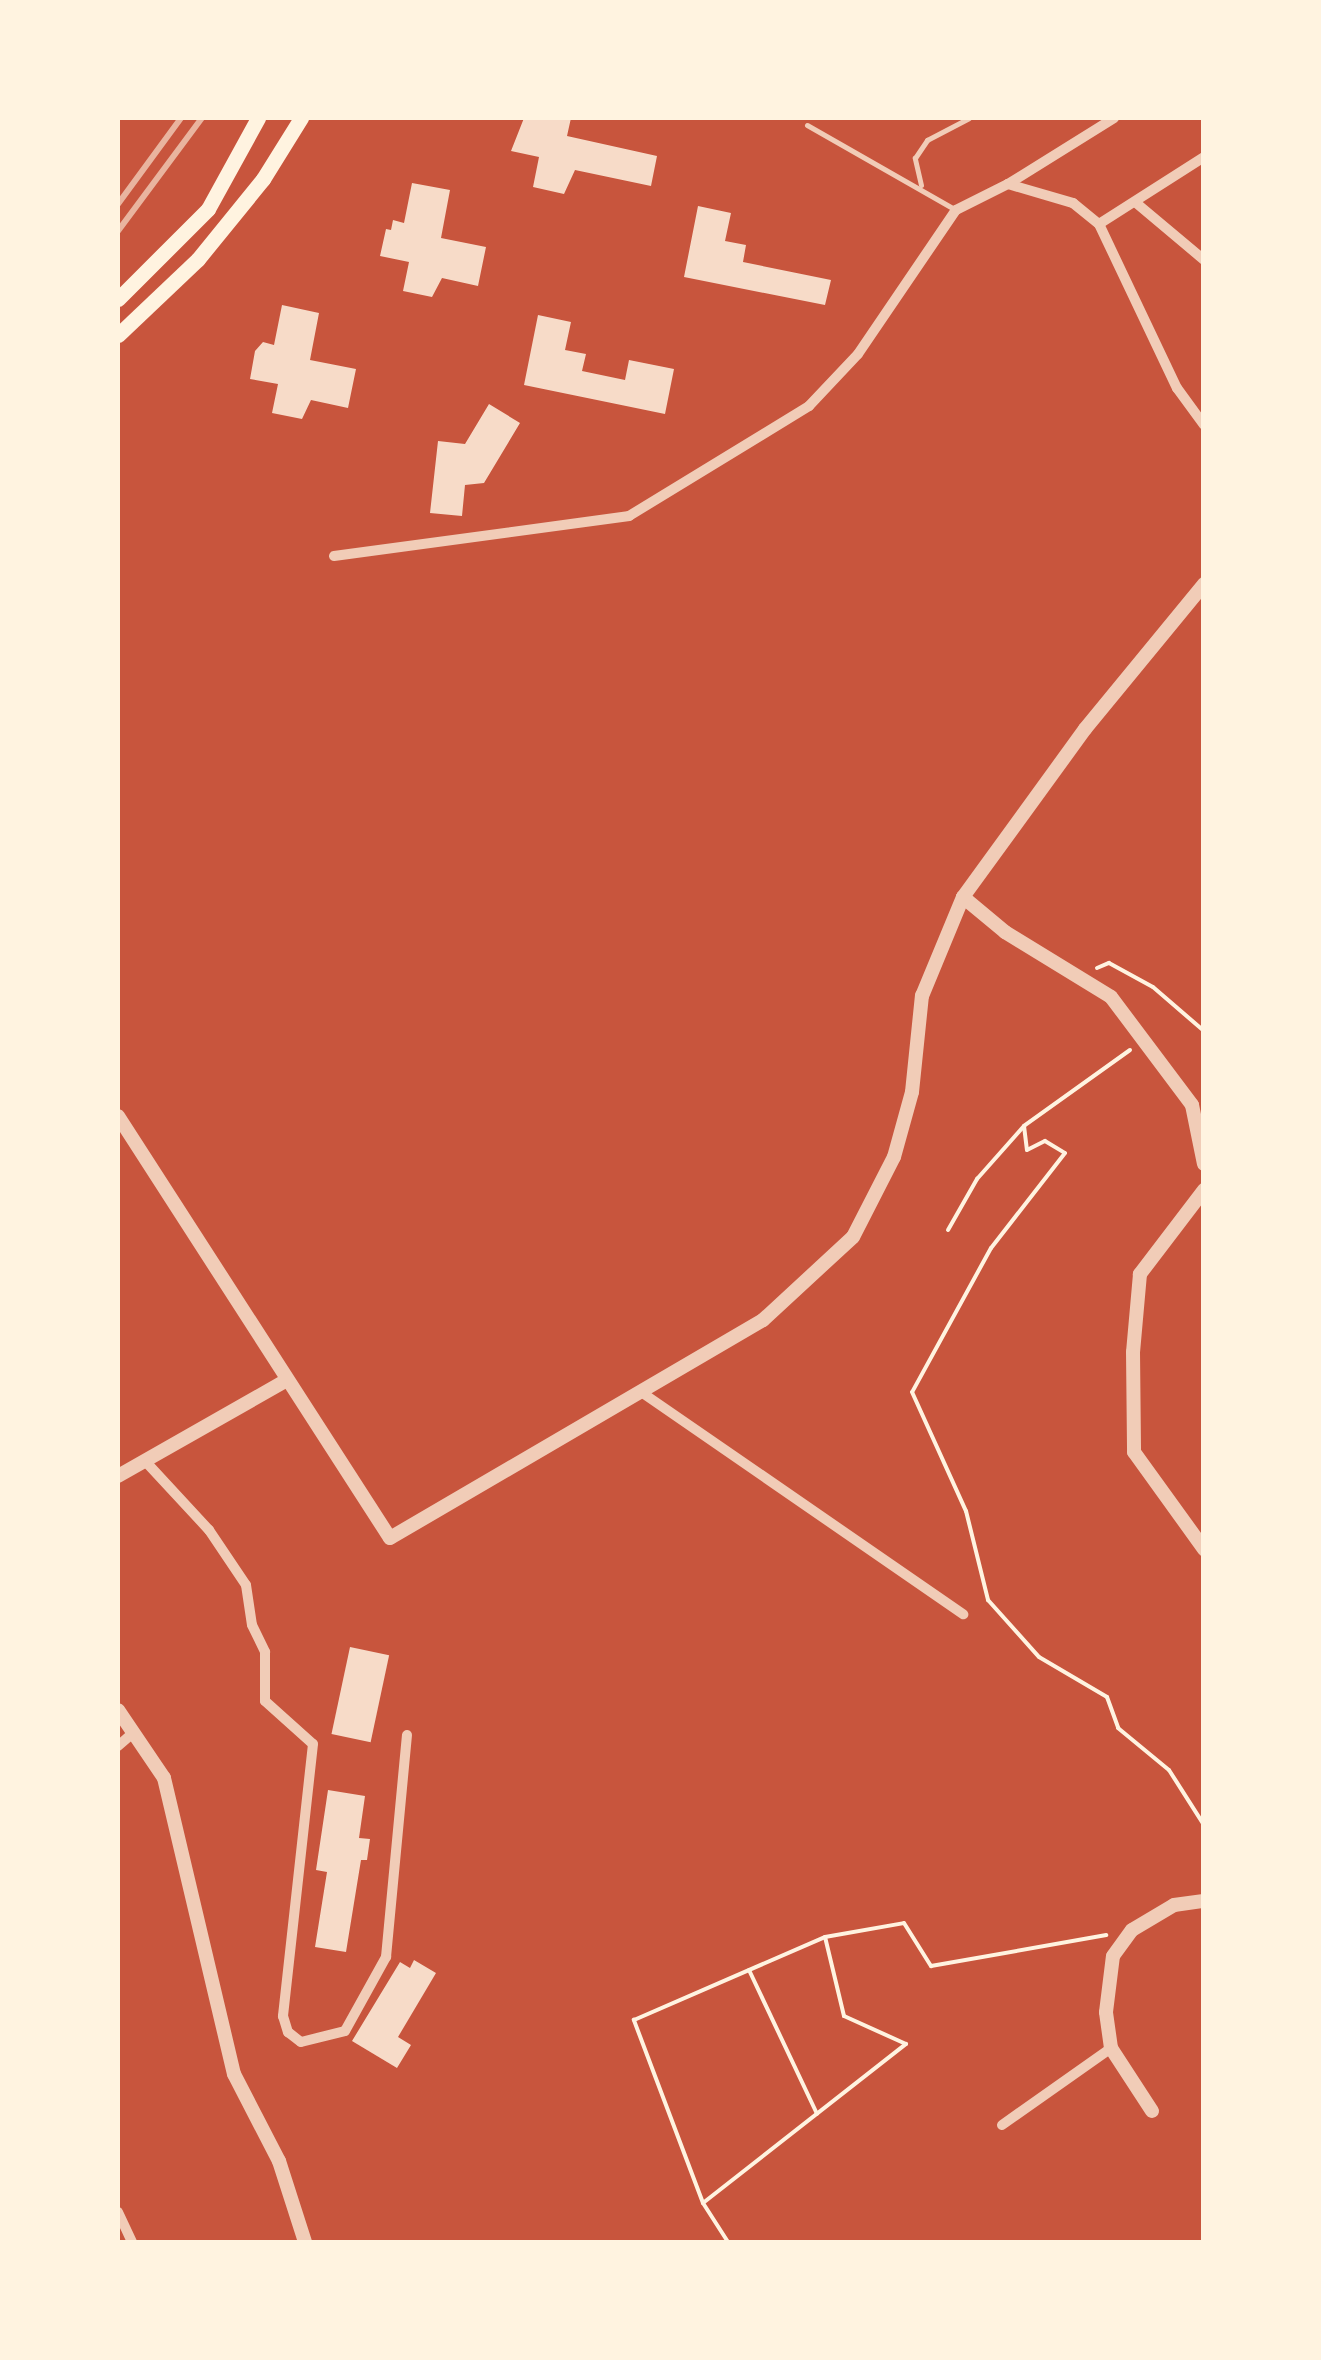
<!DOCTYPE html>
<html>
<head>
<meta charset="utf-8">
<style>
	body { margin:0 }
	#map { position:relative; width:1321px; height:2360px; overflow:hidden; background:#c8553d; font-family:Roboto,sans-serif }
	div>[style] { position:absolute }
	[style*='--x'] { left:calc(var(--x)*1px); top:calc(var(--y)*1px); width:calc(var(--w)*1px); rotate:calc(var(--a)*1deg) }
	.building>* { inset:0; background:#f7dbc8; transform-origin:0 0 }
	.path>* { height:4px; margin:-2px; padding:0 2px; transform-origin:2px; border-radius:2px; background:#fff3e0 }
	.service>* { height:5px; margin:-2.5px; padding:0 2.5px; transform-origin:2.5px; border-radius:2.5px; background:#f1ccb7 }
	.minor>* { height:10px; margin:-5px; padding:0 5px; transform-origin:5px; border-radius:5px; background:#f1ccb7 }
	.tertiary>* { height:14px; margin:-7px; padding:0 7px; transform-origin:7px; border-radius:7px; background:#f1ccb7 }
	.secondary>* { height:15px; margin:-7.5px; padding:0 7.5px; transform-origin:7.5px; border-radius:7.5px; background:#fff3e0 }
	.rail>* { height:6px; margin:-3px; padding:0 3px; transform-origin:3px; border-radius:3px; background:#e9b49f }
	span { translate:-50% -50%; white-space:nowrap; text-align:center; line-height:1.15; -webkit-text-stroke:8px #fff3e0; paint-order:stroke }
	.frame { position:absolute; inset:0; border:120px solid #fff3e0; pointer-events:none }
</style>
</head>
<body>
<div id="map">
	<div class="building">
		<i style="clip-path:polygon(524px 118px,571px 118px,567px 136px,657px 156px,651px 186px,575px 170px,564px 194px,533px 187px,539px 157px,511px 151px)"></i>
		<i style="clip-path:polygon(412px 183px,450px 190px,441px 238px,486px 247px,478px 286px,442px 278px,432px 297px,403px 291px,409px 262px,380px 256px,386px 229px,391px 230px,393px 220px,404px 223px)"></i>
		<i style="clip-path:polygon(698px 206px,731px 213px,725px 241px,746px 245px,743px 262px,831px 280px,825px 305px,684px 277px)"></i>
		<i style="clip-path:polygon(282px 305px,319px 313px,310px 360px,356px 369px,348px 408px,311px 400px,302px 419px,272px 413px,278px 384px,250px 379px,255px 351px,263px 342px,274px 345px)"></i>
		<i style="clip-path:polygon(538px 315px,571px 322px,565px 350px,586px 354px,582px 371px,625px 380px,629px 360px,674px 369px,665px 414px,524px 385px)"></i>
		<i style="clip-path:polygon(489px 404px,520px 423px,484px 483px,465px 485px,462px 516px,430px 513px,438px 441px,465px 444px)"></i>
		<i style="left:350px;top:1647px;width:40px;height:89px;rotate:12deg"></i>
		<i style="clip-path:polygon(328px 1790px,365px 1796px,359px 1838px,370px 1839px,367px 1860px,361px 1860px,346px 1952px,315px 1947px,327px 1872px,316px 1870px)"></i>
		<i style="clip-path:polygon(414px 1960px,436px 1973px,398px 2037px,411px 2045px,397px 2068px,352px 2041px,400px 1962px,410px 1968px)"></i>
	</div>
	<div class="path">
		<i style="--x:1097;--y:968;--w:13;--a:-23"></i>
		<i style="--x:1109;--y:963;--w:50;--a:28.6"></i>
		<i style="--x:1153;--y:987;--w:67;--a:40.8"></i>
		<i style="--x:1130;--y:1050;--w:130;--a:144.4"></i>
		<i style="--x:1024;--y:1126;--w:24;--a:83"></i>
		<i style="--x:1027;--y:1150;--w:20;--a:-27"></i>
		<i style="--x:1045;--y:1141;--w:23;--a:31"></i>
		<i style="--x:1065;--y:1153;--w:120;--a:127.9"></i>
		<i style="--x:991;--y:1248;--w:164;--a:118.7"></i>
		<i style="--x:912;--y:1392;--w:131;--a:65.6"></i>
		<i style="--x:966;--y:1511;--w:92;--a:76.1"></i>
		<i style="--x:988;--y:1600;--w:76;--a:48.2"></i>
		<i style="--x:1039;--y:1657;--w:79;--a:30.5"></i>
		<i style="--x:1107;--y:1697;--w:33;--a:70"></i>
		<i style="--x:1118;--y:1728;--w:66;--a:39.5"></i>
		<i style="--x:1169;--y:1770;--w:65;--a:57.5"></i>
		<i style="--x:948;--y:1230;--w:59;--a:-60.4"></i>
		<i style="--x:977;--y:1179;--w:71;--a:-48.4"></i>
		<i style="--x:749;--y:1970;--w:159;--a:64.7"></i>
		<i style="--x:703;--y:2203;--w:258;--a:-38.1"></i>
		<i style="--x:906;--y:2044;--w:68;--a:-155.7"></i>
		<i style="--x:844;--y:2016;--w:81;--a:-103.5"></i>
		<i style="--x:728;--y:2242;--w:46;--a:-122.7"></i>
		<i style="--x:703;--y:2203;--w:196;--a:-110.7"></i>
		<i style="--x:634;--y:2020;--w:208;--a:-23.5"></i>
		<i style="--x:825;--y:1937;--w:80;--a:-10"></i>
		<i style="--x:904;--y:1923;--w:51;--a:57.9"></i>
		<i style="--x:931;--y:1966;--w:178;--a:-10"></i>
	</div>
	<div class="service">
		<i style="--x:807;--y:125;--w:172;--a:29.7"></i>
		<i style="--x:921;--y:185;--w:28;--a:-103"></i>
		<i style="--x:915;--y:158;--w:22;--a:-56"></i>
		<i style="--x:927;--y:140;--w:47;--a:-27.6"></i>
	</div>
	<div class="minor">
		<i style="--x:1008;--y:184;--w:125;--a:-31.9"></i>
		<i style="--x:1135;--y:202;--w:90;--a:40"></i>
		<i style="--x:1099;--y:224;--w:125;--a:-32.5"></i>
		<i style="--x:334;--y:556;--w:298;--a:-7.7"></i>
		<i style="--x:629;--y:516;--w:211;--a:-31.4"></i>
		<i style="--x:809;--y:406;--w:71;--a:-46.7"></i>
		<i style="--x:858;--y:354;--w:174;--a:-55.8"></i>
		<i style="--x:956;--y:210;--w:58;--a:-26.6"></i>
		<i style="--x:1008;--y:184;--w:68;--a:16.3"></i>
		<i style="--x:1073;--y:203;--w:33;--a:39"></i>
		<i style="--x:1099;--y:224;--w:182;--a:64.6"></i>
		<i style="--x:1177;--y:388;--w:46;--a:53.9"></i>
		<i style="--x:644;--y:1394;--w:388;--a:34.6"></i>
		<i style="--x:146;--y:1462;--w:93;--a:47.2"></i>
		<i style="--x:209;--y:1530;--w:66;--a:56.1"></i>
		<i style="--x:246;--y:1585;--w:40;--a:81.5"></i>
		<i style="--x:252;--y:1625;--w:30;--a:64"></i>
		<i style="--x:265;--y:1652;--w:49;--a:90"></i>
		<i style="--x:265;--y:1701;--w:64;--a:41.9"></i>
		<i style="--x:313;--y:1744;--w:274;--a:96.3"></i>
		<i style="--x:283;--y:2016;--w:17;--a:73"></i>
		<i style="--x:288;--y:2032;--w:16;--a:38"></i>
		<i style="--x:301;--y:2042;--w:45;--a:-14"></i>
		<i style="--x:345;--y:2031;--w:85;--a:-61"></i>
		<i style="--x:386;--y:1957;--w:223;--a:-84.6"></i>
		<i style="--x:118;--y:1746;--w:20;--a:-41"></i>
		<i style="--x:1002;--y:2125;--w:133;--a:-35.2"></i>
		<i style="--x:118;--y:2212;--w:33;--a:65"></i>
	</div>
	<div class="tertiary">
		<i style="--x:963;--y:897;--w:55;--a:39.8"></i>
		<i style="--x:1005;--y:932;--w:124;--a:31.5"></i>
		<i style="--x:1111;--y:997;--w:135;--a:53.1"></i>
		<i style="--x:1192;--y:1105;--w:60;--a:78.5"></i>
		<i style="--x:118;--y:1116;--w:502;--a:57.2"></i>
		<i style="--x:390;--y:1538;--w:432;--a:-30.3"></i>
		<i style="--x:763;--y:1320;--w:122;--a:-42.7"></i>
		<i style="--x:853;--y:1237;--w:90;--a:-62.9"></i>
		<i style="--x:894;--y:1157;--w:67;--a:-74.5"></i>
		<i style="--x:912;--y:1092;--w:97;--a:-84.1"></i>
		<i style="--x:922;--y:996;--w:107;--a:-67.5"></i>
		<i style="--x:963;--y:897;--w:208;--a:-54"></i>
		<i style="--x:1085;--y:729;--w:188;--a:-50.6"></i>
		<i style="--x:1204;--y:1190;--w:106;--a:127.3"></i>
		<i style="--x:1140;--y:1274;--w:78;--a:95.1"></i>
		<i style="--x:1133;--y:1352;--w:100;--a:89.4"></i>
		<i style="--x:1134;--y:1452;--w:120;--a:54.2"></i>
		<i style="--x:118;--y:1476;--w:194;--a:-29.6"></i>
		<i style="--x:118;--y:1710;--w:82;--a:55.9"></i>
		<i style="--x:164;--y:1778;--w:304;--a:76.7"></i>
		<i style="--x:234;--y:2074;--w:98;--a:62.7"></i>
		<i style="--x:279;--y:2161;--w:85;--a:72.2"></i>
		<i style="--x:1152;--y:2111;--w:75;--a:-123.1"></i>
		<i style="--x:1111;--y:2048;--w:36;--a:-98"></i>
		<i style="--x:1106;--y:2012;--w:56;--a:-82.9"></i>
		<i style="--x:1113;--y:1956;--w:32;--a:-54"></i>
		<i style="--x:1132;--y:1930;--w:49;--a:-30.8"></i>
		<i style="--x:1174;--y:1905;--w:30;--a:-8"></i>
	</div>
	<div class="secondary">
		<i style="--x:118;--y:299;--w:127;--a:-45"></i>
		<i style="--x:208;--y:209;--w:104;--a:-61.2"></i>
		<i style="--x:118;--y:335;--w:110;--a:-43.5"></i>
		<i style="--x:198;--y:259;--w:103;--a:-50.9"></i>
		<i style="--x:263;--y:179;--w:72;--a:-58.1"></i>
	</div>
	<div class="rail">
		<i style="--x:118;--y:204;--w:107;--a:-53.8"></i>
		<i style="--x:118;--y:231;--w:141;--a:-53.4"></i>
	</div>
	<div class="frame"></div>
</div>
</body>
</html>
